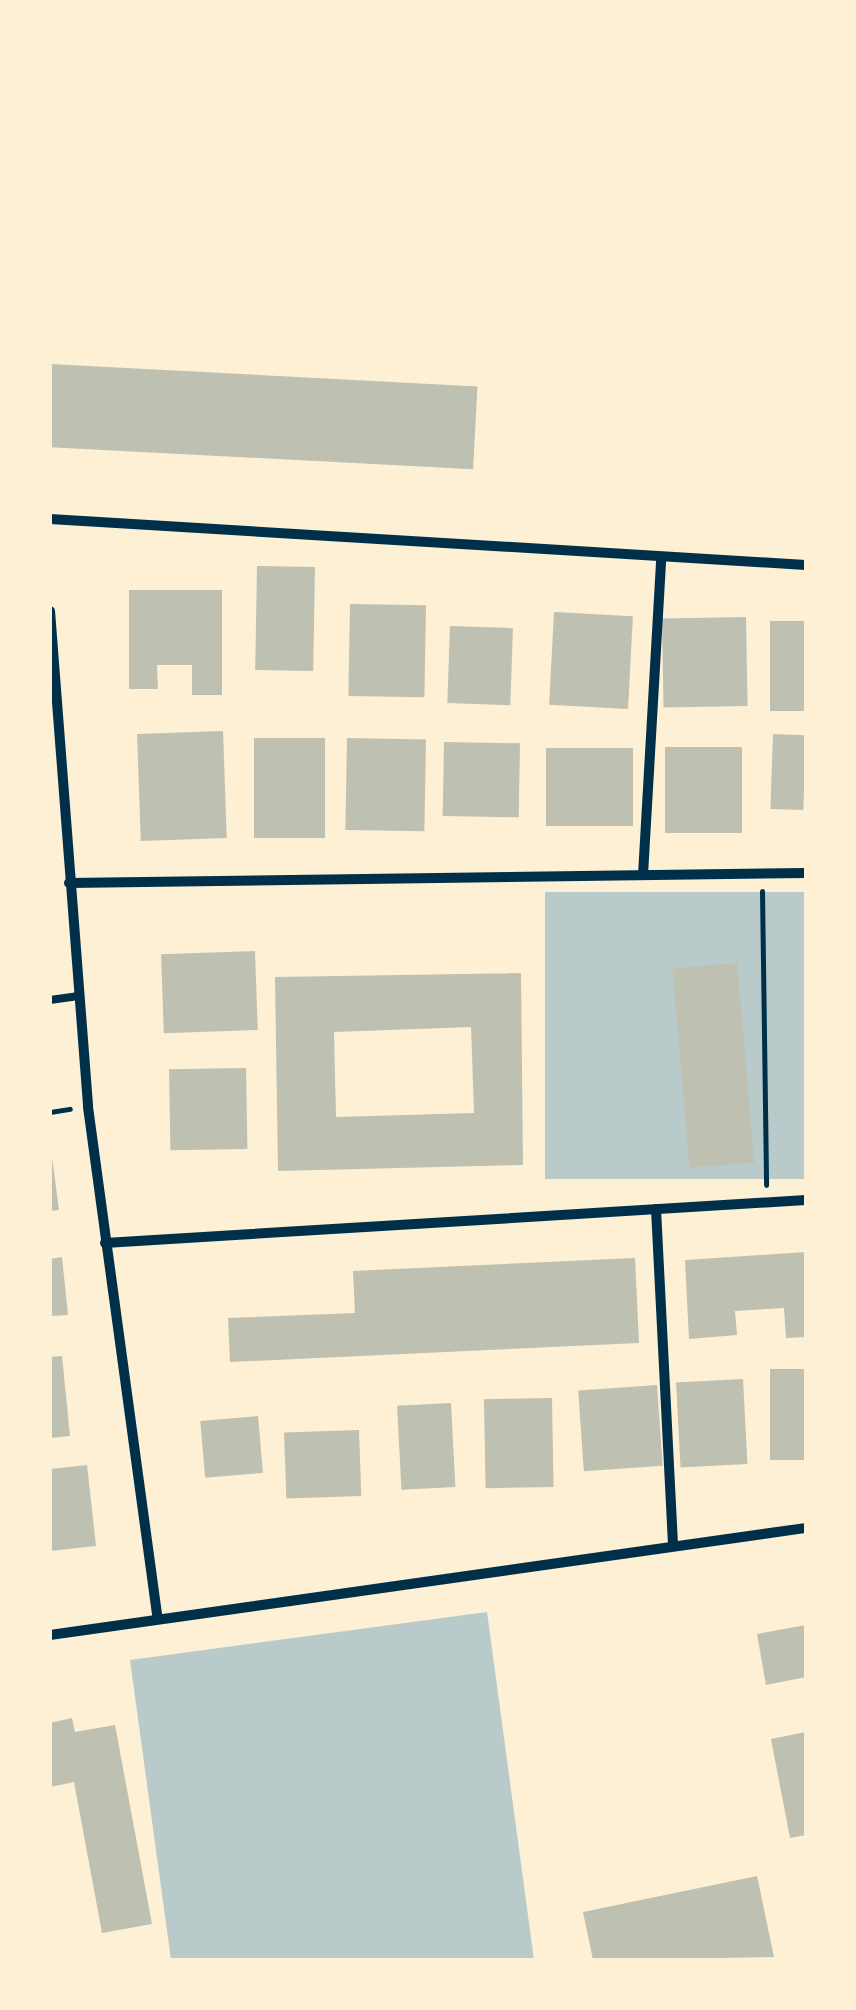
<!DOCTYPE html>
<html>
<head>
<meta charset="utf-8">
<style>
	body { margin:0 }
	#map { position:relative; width:856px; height:2010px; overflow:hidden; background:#fdf0d5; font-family:"Source Sans 3",sans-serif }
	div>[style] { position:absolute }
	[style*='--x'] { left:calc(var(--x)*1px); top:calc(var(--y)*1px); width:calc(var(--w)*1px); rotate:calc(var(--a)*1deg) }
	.green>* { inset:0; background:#b9caca; transform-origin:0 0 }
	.building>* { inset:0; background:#bec0b2; transform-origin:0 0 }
	.path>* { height:5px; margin:-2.5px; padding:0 2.5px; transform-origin:2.5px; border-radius:2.5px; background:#003049 }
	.service>* { height:8px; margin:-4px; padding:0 4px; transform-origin:4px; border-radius:4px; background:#003049 }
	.minor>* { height:10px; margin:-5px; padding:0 5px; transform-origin:5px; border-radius:5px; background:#003049 }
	span { translate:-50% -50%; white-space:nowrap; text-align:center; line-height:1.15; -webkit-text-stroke:10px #fdf0d5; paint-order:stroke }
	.frame { position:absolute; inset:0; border:52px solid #fdf0d5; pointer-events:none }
</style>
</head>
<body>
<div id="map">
	<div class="green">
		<i style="left:806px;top:892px;width:287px;height:261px;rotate:90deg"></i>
		<i style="clip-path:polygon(487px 1612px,534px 1960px,171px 1960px,130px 1660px)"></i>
	</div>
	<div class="building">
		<i style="left:50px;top:364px;width:428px;height:83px;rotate:3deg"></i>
		<i style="left:257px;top:566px;width:58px;height:104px;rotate:1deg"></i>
		<i style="clip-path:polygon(129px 590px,222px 590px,222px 695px,192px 695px,192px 665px,157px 665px,158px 689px,129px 689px)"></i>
		<i style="left:350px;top:604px;width:76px;height:92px;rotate:1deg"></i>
		<i style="left:554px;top:612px;width:79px;height:93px;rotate:3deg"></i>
		<i style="left:746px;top:617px;width:89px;height:84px;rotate:89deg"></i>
		<i style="left:806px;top:621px;width:90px;height:36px;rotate:90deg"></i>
		<i style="left:450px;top:626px;width:63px;height:77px;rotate:2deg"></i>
		<i style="left:223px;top:731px;width:107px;height:86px;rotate:88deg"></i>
		<i style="left:773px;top:734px;width:33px;height:75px;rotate:2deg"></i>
		<i style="left:254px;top:738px;width:71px;height:100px"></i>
		<i style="left:347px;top:738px;width:79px;height:92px;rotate:1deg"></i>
		<i style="left:444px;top:742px;width:76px;height:74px;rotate:1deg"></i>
		<i style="left:742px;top:747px;width:86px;height:77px;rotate:90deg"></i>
		<i style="left:633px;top:748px;width:78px;height:87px;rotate:90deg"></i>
		<i style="left:255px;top:951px;width:79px;height:94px;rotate:88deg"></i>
		<i style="left:737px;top:963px;width:200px;height:65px;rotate:85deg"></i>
		<i style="clip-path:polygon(evenodd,521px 973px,523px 1165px,278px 1171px,275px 977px,521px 973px,471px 1027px,474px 1113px,336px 1117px,334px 1032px,471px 1027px)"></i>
		<i style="left:246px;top:1068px;width:81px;height:77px;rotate:89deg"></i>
		<i style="clip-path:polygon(50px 1142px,59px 1210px,50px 1211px)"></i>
		<i style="clip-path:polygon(806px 1252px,806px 1337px,786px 1338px,784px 1308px,735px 1311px,737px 1335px,689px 1339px,685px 1260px)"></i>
		<i style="clip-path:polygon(62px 1257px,68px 1315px,50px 1316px,50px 1259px)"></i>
		<i style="clip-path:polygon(635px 1258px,639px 1343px,230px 1362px,228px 1318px,355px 1313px,353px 1271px)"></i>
		<i style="clip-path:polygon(62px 1356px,70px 1436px,50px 1438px,50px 1357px)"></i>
		<i style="left:806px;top:1369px;width:91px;height:36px;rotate:90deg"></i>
		<i style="left:743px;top:1379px;width:85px;height:67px;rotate:87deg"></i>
		<i style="left:657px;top:1385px;width:81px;height:79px;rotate:86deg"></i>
		<i style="left:552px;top:1398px;width:89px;height:68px;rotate:89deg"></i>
		<i style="left:451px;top:1403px;width:84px;height:54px;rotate:87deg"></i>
		<i style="left:258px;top:1416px;width:57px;height:58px;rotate:85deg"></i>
		<i style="left:359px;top:1430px;width:66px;height:75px;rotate:88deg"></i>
		<i style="clip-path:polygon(87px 1465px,96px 1546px,50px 1551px,50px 1469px)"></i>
		<i style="clip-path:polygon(806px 1625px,806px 1677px,766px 1685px,757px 1634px)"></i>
		<i style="clip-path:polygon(72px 1718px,75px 1732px,115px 1725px,152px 1924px,102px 1933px,74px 1782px,50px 1787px,50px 1723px)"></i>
		<i style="clip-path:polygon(806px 1732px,806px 1835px,790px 1838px,771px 1739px)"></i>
		<i style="clip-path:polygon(757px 1876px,774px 1957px,593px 1960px,583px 1912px)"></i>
	</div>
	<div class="path">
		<i style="--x:762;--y:891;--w:294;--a:89.2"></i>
		<i style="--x:50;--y:1112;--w:20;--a:-9"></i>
	</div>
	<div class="service">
		<i style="--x:50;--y:1000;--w:29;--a:-8"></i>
	</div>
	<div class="minor">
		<i style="--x:50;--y:519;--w:757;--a:3.48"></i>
		<i style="--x:50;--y:611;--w:497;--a:85.6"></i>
		<i style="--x:88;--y:1107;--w:512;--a:82.25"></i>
		<i style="--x:643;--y:875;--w:317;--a:-86.7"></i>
		<i style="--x:69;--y:883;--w:737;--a:-0.78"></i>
		<i style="--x:656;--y:1209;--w:337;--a:87.1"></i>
		<i style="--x:105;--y:1243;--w:702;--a:-3.51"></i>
		<i style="--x:50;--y:1635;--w:764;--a:-8.06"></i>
	</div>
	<div class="frame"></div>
</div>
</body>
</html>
